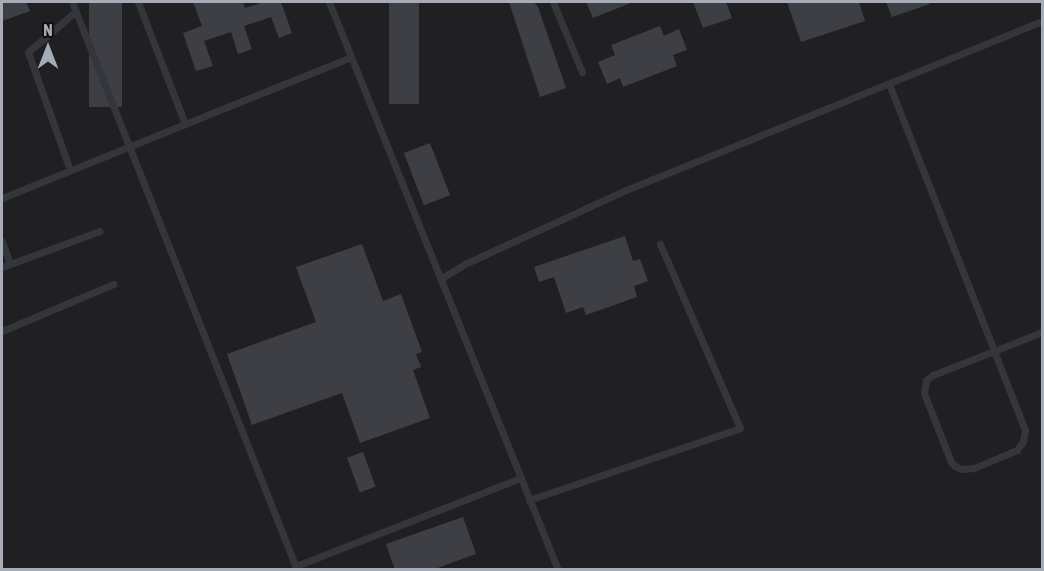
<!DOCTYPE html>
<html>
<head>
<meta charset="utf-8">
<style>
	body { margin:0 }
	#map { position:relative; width:1044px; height:571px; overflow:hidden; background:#141416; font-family:"Asap Condensed",sans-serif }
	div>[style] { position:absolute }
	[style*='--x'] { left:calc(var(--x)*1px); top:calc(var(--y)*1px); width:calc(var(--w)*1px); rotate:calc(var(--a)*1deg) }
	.built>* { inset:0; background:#202023; transform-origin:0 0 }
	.building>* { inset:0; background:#3e3f44; transform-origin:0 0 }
	.lane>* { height:7px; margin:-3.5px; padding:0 3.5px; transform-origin:3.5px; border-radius:3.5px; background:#35363c }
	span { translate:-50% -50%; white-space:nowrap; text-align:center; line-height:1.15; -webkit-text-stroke:5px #0f0f11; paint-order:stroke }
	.frame { position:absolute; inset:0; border:3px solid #a5acb8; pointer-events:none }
	.north { position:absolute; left:18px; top:18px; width:60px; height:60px; -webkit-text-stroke:4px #0f0f11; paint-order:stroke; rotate:0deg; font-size:16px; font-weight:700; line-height:24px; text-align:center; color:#a5acb8 }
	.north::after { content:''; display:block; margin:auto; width:21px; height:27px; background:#a5acb8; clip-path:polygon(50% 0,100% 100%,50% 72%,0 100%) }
</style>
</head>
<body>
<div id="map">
	<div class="built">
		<i style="left:2px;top:2px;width:1040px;height:567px"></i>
	</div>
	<div class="building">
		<i style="clip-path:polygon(2px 2px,26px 2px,30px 11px,2px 21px)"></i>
		<i style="left:89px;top:2px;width:33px;height:105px"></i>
		<i style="clip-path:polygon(193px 2px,243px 2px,245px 8px,264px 2px,281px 2px,292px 33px,279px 38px,271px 17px,244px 26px,252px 49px,238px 54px,231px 32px,204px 41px,213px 66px,196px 71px,183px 33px,202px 26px)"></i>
		<i style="left:389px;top:2px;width:30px;height:102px"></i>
		<i style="clip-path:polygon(509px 2px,534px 2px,538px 7px,566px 88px,540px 97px)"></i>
		<i style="clip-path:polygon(586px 2px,633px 2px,593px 18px)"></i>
		<i style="clip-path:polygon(693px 2px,726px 2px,732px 18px,703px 28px)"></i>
		<i style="clip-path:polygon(787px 2px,859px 2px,865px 21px,801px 42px)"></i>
		<i style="clip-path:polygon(886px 2px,930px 2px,930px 4px,892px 17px)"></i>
		<i style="clip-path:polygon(660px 26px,664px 36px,679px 29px,687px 50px,673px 55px,677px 66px,623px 87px,620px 78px,607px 84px,598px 62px,615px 55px,611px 45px)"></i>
		<i style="left:430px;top:143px;width:56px;height:28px;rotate:69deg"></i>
		<i style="clip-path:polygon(625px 236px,633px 261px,640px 259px,648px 281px,634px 286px,637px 297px,586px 315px,583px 307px,566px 313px,554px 277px,539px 282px,534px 267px)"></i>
		<i style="clip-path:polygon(362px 244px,383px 301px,401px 294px,422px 352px,416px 354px,421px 367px,413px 370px,430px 418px,360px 443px,342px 393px,252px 425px,227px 354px,316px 322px,296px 267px)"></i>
		<i style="left:363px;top:452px;width:37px;height:17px;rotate:70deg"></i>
		<i style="clip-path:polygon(463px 517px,476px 554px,432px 570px,395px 570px,386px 544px)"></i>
	</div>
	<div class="lane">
		<i style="--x:72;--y:2;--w:611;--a:68.39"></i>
		<i style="--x:138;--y:2;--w:131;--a:68.9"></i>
		<i style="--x:329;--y:2;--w:612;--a:68.04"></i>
		<i style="--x:553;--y:2;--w:76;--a:67.5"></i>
		<i style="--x:889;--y:84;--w:287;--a:68.5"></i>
		<i style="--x:994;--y:351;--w:79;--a:68.6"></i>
		<i style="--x:1023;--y:425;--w:5;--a:68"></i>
		<i style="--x:1025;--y:430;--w:11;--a:100"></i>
		<i style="--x:1023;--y:441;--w:11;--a:124"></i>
		<i style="--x:1017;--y:450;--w:47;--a:157.3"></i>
		<i style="--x:974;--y:468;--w:13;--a:176"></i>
		<i style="--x:961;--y:469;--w:7;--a:-153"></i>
		<i style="--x:955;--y:466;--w:6;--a:-135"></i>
		<i style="--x:951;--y:462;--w:74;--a:-111.4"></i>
		<i style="--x:924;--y:393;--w:13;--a:-81"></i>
		<i style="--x:926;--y:380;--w:9;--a:-36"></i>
		<i style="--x:933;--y:375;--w:66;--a:-21.5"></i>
		<i style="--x:994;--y:351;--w:52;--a:-21.6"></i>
		<i style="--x:70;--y:170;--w:125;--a:-109.6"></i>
		<i style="--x:28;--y:52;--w:63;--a:-40.5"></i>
		<i style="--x:2;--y:198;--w:376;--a:-22"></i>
		<i style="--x:2;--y:241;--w:24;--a:71"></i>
		<i style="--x:2;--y:267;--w:104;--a:-20.2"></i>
		<i style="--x:440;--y:279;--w:31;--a:-31"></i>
		<i style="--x:467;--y:263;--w:175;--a:-24.7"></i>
		<i style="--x:626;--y:190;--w:449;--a:-22.1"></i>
		<i style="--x:2;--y:331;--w:121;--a:-22.9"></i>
		<i style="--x:529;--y:500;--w:223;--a:-18.8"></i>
		<i style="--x:740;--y:428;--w:201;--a:-113.5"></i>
		<i style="--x:296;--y:566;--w:242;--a:-21.4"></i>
	</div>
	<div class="frame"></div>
	<div class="north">N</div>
</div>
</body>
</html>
